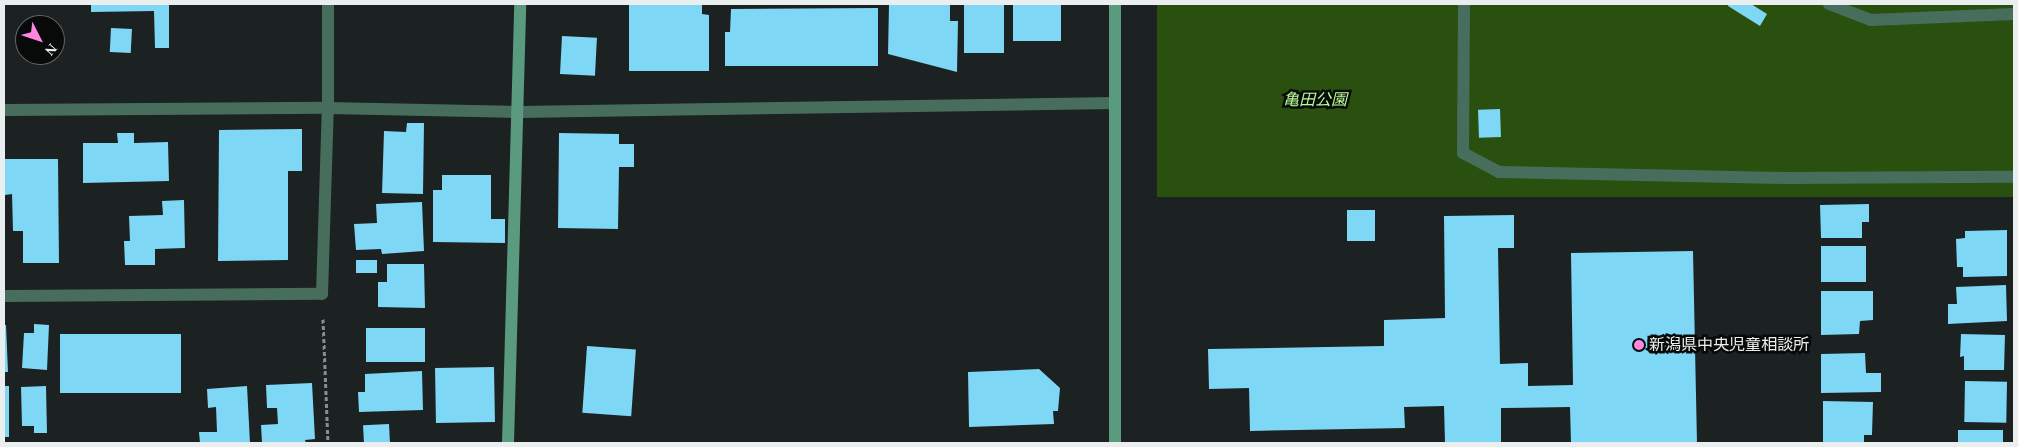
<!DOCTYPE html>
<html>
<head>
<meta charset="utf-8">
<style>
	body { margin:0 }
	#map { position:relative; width:2018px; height:447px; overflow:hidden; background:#1c2121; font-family:"Times New Roman","Noto Sans JP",serif }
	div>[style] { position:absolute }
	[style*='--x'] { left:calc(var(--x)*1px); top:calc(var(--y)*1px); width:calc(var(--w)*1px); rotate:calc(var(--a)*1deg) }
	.green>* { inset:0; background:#2a500f; transform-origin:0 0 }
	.building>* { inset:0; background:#7ed7f5; transform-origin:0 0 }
	.path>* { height:3px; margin-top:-1.5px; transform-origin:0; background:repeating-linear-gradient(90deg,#8a8e8e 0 4px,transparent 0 6.5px) }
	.lane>* { height:12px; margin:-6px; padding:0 6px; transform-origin:6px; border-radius:6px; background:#476e5c }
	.street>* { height:12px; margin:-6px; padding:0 6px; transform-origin:6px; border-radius:6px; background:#476e5c }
	.secondary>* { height:12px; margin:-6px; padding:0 6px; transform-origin:6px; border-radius:6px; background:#5a9b7f }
	.dots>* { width:14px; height:14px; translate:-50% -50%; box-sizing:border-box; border:2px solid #080a0a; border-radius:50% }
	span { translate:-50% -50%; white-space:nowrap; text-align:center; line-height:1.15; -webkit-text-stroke:5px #080a0a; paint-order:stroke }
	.park-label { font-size:16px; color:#b7fa93; font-style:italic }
	.poi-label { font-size:16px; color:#eaeeee }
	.left { translate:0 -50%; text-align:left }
	.frame { position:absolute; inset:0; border:5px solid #eaeeee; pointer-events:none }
	.north { position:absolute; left:15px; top:15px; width:50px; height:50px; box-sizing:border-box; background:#080a0a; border:1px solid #626565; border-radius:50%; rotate:131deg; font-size:14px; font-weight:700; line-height:20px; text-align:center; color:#eaeeee }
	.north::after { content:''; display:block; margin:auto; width:18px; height:22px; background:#fe86e1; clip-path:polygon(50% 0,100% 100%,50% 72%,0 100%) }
</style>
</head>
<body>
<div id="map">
	<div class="green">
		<i style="left:1157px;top:4px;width:857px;height:193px"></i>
	</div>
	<div class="building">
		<i style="clip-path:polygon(91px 4px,169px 4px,169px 48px,155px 48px,154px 11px,91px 12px)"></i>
		<i style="clip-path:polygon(629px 4px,702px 4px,702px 14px,709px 15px,709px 71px,629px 71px)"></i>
		<i style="clip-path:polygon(889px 4px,950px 4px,950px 21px,958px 21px,957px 72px,888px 54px)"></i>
		<i style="left:964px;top:4px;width:40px;height:49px"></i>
		<i style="left:1013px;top:4px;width:48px;height:37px"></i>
		<i style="clip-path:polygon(1729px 4px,1751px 4px,1767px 14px,1760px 26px,1728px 6px)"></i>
		<i style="clip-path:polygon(878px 8px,878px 66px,725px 66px,725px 32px,730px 32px,731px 9px)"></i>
		<i style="left:111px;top:28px;width:21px;height:24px;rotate:3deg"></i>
		<i style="left:562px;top:36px;width:35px;height:38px;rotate:3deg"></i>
		<i style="left:1500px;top:109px;width:28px;height:22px;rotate:88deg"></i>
		<i style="clip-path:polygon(407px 123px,424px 123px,423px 194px,382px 193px,384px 131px,406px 132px)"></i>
		<i style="clip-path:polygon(302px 129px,302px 171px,288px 171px,288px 260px,218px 261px,219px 130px)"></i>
		<i style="clip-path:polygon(117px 133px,134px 133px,134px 143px,168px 142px,169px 181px,83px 183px,83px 143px,118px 143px)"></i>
		<i style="clip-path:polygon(559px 133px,619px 134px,619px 144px,634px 144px,634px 167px,619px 167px,618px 229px,558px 228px)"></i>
		<i style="clip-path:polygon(5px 159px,58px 159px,59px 263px,23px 263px,23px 231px,13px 231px,12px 194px,5px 195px)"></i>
		<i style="clip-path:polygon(442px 175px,491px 175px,491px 219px,505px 219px,505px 243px,433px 242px,433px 190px,442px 190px)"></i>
		<i style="clip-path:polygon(184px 200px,185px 248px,155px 249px,155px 265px,125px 265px,124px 241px,130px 241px,129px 216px,163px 215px,162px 201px)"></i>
		<i style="clip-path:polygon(422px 202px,424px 251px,382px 254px,381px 249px,356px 250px,354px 224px,377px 223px,376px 204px)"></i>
		<i style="clip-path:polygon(1869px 204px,1869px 222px,1862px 222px,1862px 238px,1821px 238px,1820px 205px)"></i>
		<i style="left:1347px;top:210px;width:28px;height:31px"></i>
		<i style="clip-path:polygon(1514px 215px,1514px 248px,1498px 248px,1500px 364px,1528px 363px,1528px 386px,1573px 385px,1571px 253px,1693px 251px,1697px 443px,1571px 443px,1570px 407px,1501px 408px,1501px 443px,1445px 443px,1444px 406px,1404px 407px,1405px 428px,1250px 431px,1249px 388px,1209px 389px,1208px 349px,1384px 346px,1384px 320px,1445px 318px,1444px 216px)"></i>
		<i style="clip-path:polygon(2007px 230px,2007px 276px,1963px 277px,1963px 267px,1957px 267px,1956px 239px,1965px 238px,1965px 231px)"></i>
		<i style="left:1821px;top:246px;width:45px;height:36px"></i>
		<i style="left:356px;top:260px;width:21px;height:13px"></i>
		<i style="clip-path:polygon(387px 264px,424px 264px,425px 308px,378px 307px,378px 282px,387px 282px)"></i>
		<i style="clip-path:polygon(2006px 285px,2007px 321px,1948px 324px,1948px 304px,1957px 304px,1956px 287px)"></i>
		<i style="clip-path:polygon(1821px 291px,1873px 291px,1873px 320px,1860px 321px,1859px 334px,1821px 335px)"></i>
		<i style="clip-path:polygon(34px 324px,49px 325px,47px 370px,22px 368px,24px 333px,34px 333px)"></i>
		<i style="clip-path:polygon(4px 325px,6px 325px,8px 372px,4px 372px)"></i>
		<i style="left:425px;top:328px;width:34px;height:59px;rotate:90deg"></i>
		<i style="left:60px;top:334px;width:121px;height:59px"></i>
		<i style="clip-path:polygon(1961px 334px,2005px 335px,2004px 370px,1964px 370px,1964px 356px,1960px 357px)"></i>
		<i style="left:587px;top:346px;width:49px;height:67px;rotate:4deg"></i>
		<i style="clip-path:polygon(1865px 353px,1866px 373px,1881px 373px,1881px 392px,1821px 393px,1821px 354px)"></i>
		<i style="left:494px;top:367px;width:55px;height:59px;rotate:89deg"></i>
		<i style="clip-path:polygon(1039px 369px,1060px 388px,1058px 411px,1053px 411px,1054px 424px,969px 427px,968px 372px)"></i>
		<i style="clip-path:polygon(422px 371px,423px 410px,359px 412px,358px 392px,365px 392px,365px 374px)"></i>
		<i style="left:1965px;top:381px;width:42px;height:41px;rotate:1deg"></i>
		<i style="clip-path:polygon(312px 383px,315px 439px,305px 440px,306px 443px,262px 443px,261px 425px,278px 424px,277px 408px,267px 408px,266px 385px)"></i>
		<i style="left:4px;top:386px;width:5px;height:51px"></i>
		<i style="clip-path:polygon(46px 386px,47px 433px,34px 433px,34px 426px,22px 426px,21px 387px)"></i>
		<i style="clip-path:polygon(247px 386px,250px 443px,200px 443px,199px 432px,217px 432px,216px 407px,208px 408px,207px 389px)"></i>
		<i style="clip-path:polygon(1823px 401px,1873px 402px,1872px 435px,1864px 435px,1864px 443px,1823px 443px)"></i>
		<i style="left:389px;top:424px;width:19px;height:26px;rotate:87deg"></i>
		<i style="left:1958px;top:430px;width:45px;height:13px"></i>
	</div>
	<div class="path">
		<i style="--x:323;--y:319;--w:124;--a:87.7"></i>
	</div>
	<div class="lane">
		<i style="--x:1464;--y:4;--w:149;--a:90.4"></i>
		<i style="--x:1463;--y:153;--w:41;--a:27.8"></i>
		<i style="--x:1499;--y:172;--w:288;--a:1.2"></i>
		<i style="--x:1787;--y:178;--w:227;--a:-0.3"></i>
		<i style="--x:1829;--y:4;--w:45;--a:20.9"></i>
		<i style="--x:1871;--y:20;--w:143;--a:-2.4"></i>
	</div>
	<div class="street">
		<i style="--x:4;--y:110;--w:324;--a:-0.4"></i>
		<i style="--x:328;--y:108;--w:190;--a:1.2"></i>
		<i style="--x:518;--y:112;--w:597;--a:-0.86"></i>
		<i style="--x:4;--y:296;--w:318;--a:-0.4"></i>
		<i style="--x:322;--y:294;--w:186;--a:-88.2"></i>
		<i style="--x:328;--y:108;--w:104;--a:-90"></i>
	</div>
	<div class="secondary">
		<i style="--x:1115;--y:4;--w:439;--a:90"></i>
		<i style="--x:508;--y:443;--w:439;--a:-88.4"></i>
	</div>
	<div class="dots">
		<i style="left:1639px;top:345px;background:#fe86e1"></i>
	</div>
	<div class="park-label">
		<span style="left:1315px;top:100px">亀田公園</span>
	</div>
	<div class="poi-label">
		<span class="left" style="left:1649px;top:345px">新潟県中央児童相談所</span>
	</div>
	<div class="frame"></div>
	<div class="north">N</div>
</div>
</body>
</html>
